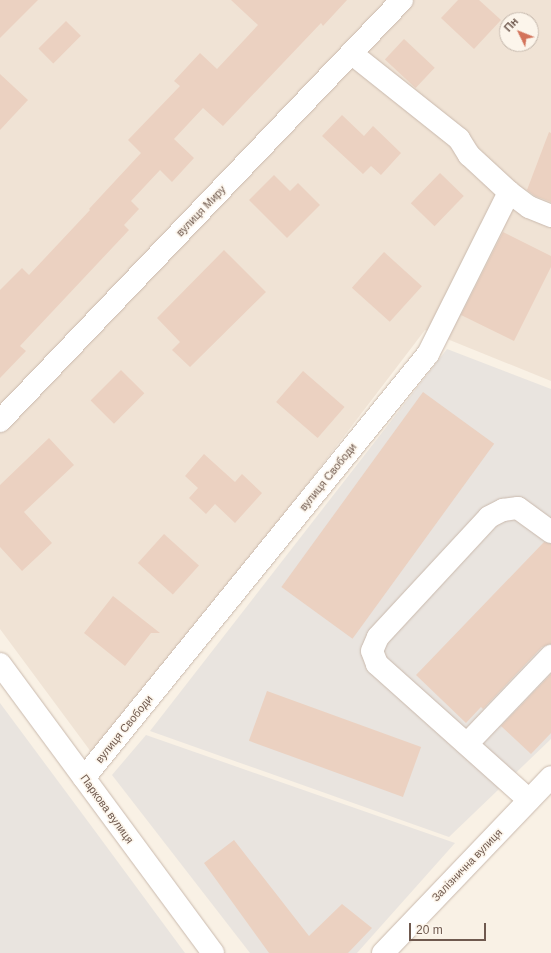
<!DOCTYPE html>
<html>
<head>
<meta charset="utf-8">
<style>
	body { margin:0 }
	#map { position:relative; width:551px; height:953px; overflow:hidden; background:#f9f1e5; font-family:Helvetica,sans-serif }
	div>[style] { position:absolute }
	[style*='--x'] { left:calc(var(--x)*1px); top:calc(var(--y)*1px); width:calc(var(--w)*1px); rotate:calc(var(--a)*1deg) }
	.residential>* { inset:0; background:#f0e3d5 }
	.industrial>* { inset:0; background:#e9e4df }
	.building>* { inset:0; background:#ebd1c1; transform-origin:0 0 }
	.roads { filter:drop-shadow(0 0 1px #c9b9ad) drop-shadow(0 0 1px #c9b9ad) }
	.minor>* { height:22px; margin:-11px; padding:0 11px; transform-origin:11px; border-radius:11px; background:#fff }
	span { translate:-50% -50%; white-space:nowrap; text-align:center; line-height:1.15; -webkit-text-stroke:3px #fcf5eb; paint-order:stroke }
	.street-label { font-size:11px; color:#6f594e }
	.north { position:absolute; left:499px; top:12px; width:40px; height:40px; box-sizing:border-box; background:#fcf5eb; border:1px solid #c4b7ac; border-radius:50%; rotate:313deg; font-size:11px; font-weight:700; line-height:16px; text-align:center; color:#6f594e }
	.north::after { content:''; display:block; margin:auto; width:14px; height:18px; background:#d3735a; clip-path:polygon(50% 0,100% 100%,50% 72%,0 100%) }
	.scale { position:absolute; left:409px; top:923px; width:77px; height:18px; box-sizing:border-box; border:2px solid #6f594e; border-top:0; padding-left:5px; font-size:12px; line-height:14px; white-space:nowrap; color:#6f594e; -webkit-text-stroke:3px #fcf5eb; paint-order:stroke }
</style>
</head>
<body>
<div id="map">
	<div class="residential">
		<i style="clip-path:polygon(evenodd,0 0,551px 0,551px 381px,425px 330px,97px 760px,0 629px,0 0,507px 20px,531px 20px,531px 44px,507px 44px,507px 20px)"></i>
	</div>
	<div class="industrial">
		<i style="clip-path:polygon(447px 349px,551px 389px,551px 739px,449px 837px,150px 731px)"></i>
		<i style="clip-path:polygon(0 703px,95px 831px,185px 953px,0 953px)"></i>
		<i style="clip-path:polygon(146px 735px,455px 843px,357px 953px,250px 953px,112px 775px)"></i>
	</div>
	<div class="building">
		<i style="clip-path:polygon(0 0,38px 0,0 38px)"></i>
		<i style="clip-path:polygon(231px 0,347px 0,323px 26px,321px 23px,223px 126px,203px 108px,174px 139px,194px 158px,172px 182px,160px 170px,131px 201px,139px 209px,124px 225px,129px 230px,20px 346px,26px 351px,0 378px,0 290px,22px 268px,29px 275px,90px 210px,89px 209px,141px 153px,128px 140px,180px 86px,174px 81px,200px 53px,217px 69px,258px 25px)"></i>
		<i style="clip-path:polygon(458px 0,479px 0,501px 20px,474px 49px,441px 18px)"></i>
		<i style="left:66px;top:21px;width:21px;height:39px;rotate:45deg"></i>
		<i style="left:404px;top:39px;width:42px;height:28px;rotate:43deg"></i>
		<i style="clip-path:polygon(0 74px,28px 100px,0 130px)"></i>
		<i style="clip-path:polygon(342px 115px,364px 136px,373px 126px,401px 153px,381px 175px,371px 166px,363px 174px,322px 136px)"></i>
		<i style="clip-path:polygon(549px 132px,551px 133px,551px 202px,535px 196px,527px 190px)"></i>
		<i style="left:440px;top:173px;width:33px;height:42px;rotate:44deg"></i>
		<i style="clip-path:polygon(274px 175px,290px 191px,298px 183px,320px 205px,287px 238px,249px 200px)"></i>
		<i style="clip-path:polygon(503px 232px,551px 256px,551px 267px,514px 341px,461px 315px)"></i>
		<i style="clip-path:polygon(224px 250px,266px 292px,190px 367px,172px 350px,180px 342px,157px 318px)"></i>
		<i style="left:384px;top:252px;width:51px;height:48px;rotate:42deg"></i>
		<i style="left:121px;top:370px;width:33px;height:43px;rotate:45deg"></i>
		<i style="left:303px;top:371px;width:55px;height:41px;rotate:41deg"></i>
		<i style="left:423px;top:392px;width:88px;height:241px;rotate:36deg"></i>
		<i style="clip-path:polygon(49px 438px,74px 465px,24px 512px,52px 543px,22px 571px,0 547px,0 485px)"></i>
		<i style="clip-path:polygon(204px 454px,235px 482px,242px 474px,262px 493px,235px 523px,215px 504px,206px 514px,189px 498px,198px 488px,185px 476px)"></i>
		<i style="left:164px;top:534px;width:47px;height:39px;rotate:42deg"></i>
		<i style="clip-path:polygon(544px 542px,551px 544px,551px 644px,542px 647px,483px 709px,481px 707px,466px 723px,416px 675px)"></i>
		<i style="clip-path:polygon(113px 596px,160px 633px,151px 633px,125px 666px,84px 633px)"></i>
		<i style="clip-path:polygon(551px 674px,551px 733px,531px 754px,501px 726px)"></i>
		<i style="left:267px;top:691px;width:164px;height:53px;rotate:20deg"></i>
		<i style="clip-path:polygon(234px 840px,309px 936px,342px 904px,372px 928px,348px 953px,269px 953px,204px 863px)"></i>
	</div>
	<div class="roads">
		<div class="minor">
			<i style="--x:351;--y:53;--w:138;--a:38.5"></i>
			<i style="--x:459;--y:139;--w:19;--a:58"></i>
			<i style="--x:469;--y:155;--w:54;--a:42.8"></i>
			<i style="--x:509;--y:192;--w:25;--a:37"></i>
			<i style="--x:529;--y:207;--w:24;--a:22"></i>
			<i style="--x:0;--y:421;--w:582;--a:-46.32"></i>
			<i style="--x:0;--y:664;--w:359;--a:53.6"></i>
			<i style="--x:467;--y:744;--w:122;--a:-46.3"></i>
			<i style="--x:84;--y:778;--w:546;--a:-50.95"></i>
			<i style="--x:428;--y:354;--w:181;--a:-63.4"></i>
			<i style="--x:529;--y:800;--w:204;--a:-138.2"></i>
			<i style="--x:377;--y:664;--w:14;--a:-111"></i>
			<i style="--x:372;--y:651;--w:15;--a:-67"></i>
			<i style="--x:378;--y:637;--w:163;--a:-47.2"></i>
			<i style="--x:489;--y:517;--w:16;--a:-27"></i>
			<i style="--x:503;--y:510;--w:15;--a:-8"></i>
			<i style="--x:518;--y:508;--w:41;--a:36"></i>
			<i style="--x:383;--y:953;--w:243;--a:-46.3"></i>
		</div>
	</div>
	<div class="street-label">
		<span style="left:201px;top:211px;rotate:-46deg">вулиця Миру</span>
		<span style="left:328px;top:477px;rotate:-51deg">вулиця Свободи</span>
		<span style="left:124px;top:729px;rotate:-51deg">вулиця Свободи</span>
		<span style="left:107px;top:809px;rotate:54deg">Паркова вулиця</span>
		<span style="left:467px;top:865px;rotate:-46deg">Залізнична вулиця</span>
	</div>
	<div class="north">Пн</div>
	<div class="scale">20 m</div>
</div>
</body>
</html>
